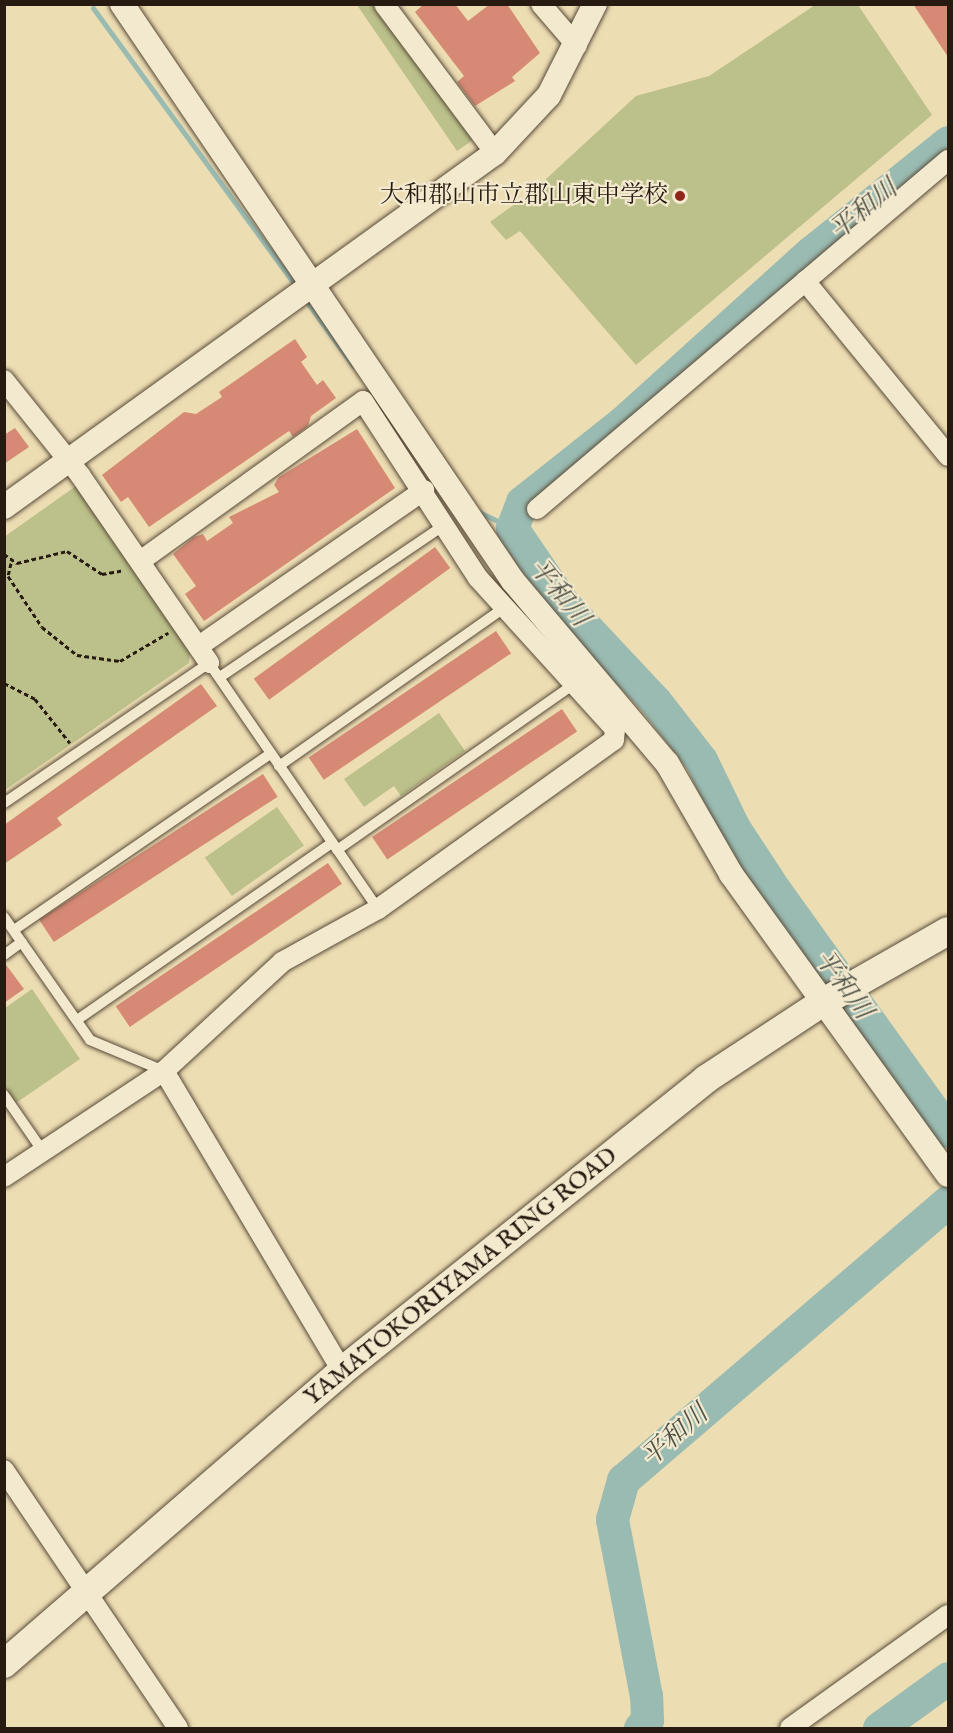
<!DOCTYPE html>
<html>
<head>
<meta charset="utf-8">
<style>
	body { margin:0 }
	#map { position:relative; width:953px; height:1733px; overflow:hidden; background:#edddb3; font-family:"IM FELL English","Noto Serif JP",serif }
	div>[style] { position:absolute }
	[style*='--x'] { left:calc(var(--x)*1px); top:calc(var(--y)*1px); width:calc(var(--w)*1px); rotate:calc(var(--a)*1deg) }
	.green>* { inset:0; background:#bcc08a; transform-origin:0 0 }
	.stream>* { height:5px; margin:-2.5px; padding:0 2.5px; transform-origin:2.5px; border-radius:2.5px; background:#9abbb2 }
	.river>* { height:33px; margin:-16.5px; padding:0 16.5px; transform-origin:16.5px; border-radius:16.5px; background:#9abbb2 }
	.building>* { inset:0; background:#d68a75; transform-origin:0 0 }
	.path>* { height:3px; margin-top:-1.5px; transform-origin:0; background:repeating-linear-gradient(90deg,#261a11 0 4.5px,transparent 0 7.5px) }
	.roads { filter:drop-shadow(0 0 2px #584b3a) drop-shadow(0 0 2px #584b3a) }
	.service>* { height:10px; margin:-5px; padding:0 5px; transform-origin:5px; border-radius:5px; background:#f3e9ce }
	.minor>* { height:20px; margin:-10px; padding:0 10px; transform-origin:10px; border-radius:10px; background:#f3e9ce }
	.tertiary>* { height:24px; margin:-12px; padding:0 12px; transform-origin:12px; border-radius:12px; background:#f3e9ce }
	.secondary>* { height:28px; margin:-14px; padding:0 14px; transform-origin:14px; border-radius:14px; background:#f3e9ce }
	.dots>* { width:16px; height:16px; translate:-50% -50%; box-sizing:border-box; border:3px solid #f3e9ce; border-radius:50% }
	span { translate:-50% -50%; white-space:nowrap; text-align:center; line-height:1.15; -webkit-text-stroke:4.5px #f3e9ce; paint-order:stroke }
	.poi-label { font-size:24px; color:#261a11 }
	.right { translate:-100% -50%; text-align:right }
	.street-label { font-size:24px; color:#261a11 }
	.water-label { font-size:26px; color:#4f5249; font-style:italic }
	.frame { position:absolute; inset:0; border:6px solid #261a11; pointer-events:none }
</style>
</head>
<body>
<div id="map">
	<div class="green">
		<i style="clip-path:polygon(357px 5px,375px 5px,473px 140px,457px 151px)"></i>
		<i style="clip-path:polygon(815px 5px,858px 5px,932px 115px,636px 365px,520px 231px,506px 240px,490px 222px,533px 191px,636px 96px,709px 76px)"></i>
		<i style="clip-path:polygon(76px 486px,190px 648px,189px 663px,5px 790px,4px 537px)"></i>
		<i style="clip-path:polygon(439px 713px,465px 751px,401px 796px,394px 786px,364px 807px,344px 779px)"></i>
		<i style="left:277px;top:807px;width:47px;height:88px;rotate:55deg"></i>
		<i style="clip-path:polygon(32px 989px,80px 1059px,16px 1103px,5px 1087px,5px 1008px)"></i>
	</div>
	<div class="stream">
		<i style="--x:93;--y:8;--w:346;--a:53.9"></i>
		<i style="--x:304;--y:298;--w:84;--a:54.2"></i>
		<i style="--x:477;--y:511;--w:39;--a:26"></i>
	</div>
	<div class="river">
		<i style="--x:948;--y:142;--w:176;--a:141.2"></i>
		<i style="--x:811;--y:252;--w:253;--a:137.9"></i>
		<i style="--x:623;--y:422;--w:129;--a:141.6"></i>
		<i style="--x:522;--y:502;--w:28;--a:111"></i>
		<i style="--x:512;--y:528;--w:91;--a:55.8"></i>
		<i style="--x:563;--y:603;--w:134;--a:46.8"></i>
		<i style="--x:655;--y:701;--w:75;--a:52.1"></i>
		<i style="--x:701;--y:760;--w:76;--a:64.1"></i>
		<i style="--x:734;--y:828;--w:73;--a:56.7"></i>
		<i style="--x:774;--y:889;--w:298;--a:54.3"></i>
		<i style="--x:640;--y:1728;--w:11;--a:-49"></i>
		<i style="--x:647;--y:1720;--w:24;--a:-92"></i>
		<i style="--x:646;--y:1696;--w:180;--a:-100.9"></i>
		<i style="--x:612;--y:1519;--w:41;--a:-74.2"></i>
		<i style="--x:623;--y:1480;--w:428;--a:-40.6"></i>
		<i style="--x:879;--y:1728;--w:85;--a:-35.9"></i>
	</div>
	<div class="building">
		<i style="clip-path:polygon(424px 4px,455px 4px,468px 21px,490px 4px,507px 4px,540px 53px,512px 77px,515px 81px,475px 106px,457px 82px,464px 76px,415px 12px)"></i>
		<i style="clip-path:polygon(913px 4px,948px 4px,948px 57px)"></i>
		<i style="clip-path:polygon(295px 339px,307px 357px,301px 362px,317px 385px,323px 380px,336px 398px,311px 416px,308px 426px,293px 437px,289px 431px,149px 527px,128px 497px,121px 502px,102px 475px,184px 412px,196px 414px,222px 397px,219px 392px)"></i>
		<i style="clip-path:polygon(15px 428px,29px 447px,4px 464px,4px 435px)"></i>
		<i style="clip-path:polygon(357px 429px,395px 488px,204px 621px,185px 594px,196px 586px,173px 554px,194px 537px,203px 534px,207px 541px,233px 523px,229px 517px,279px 492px,274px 485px,279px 477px)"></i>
		<i style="left:435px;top:547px;width:26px;height:224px;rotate:54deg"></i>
		<i style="left:496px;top:631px;width:27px;height:226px;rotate:56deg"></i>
		<i style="clip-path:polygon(201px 684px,217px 706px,57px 818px,62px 825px,4px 864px,4px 825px)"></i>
		<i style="left:562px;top:709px;width:27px;height:229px;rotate:56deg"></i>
		<i style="left:263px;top:774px;width:27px;height:267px;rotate:57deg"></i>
		<i style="left:328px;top:863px;width:25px;height:256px;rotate:56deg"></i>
		<i style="clip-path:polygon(4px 962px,24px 989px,4px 1003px)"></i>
	</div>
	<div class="path">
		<i style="--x:4;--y:554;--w:16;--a:35"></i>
		<i style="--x:17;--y:563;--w:51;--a:-13.5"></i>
		<i style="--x:67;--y:551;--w:42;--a:33.3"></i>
		<i style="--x:102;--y:574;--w:22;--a:-10"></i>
		<i style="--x:11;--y:563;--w:13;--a:103"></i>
		<i style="--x:8;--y:576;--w:61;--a:56.3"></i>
		<i style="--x:42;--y:627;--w:45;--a:38.7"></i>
		<i style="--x:77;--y:655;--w:43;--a:7.9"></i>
		<i style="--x:120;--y:661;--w:56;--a:-30.3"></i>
		<i style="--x:4;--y:683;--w:35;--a:27"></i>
		<i style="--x:35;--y:699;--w:56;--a:51.5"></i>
	</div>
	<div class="roads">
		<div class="service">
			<i style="--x:220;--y:677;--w:273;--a:-34.1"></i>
			<i style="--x:279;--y:766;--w:275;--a:-35.1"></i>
			<i style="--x:4;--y:803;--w:248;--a:-34.3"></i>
			<i style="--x:209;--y:663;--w:298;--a:55.5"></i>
			<i style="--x:337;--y:850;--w:289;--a:-35"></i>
			<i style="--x:4;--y:917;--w:150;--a:55"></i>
			<i style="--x:90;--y:1040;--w:80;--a:22.7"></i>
			<i style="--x:14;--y:930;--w:311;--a:-34.5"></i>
			<i style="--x:4;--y:955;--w:22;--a:-36"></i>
			<i style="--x:77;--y:1020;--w:310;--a:-34.8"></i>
			<i style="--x:4;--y:1095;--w:67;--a:55.4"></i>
		</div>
		<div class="minor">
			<i style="--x:384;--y:4;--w:186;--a:53.3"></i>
			<i style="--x:541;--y:4;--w:55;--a:49.4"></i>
			<i style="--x:805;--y:281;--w:226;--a:50.7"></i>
			<i style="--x:4;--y:380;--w:122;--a:51.3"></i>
			<i style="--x:80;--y:475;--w:228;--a:55.5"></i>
			<i style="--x:537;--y:509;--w:539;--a:-40.34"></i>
			<i style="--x:199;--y:646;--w:274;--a:-34.7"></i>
			<i style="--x:164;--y:1071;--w:349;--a:59.3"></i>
			<i style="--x:4;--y:1177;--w:192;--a:-33.5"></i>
			<i style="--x:164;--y:1071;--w:161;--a:-42.7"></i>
			<i style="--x:282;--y:962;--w:110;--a:-28.9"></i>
			<i style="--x:378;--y:909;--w:290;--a:-35.6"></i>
			<i style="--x:614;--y:740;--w:11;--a:-85"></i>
			<i style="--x:615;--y:729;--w:204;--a:-132.2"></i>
			<i style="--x:478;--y:578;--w:211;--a:-123"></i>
			<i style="--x:363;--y:401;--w:274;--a:144.3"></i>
			<i style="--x:4;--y:1470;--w:311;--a:56"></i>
			<i style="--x:790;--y:1728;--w:194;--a:-35.6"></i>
		</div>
		<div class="tertiary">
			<i style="--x:122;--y:4;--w:697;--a:55.88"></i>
			<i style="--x:513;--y:581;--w:238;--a:49.8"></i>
			<i style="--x:667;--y:763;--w:128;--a:60"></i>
			<i style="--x:731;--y:874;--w:371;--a:54.2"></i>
			<i style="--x:4;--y:507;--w:605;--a:-35.79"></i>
			<i style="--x:495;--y:153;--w:79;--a:-47"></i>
			<i style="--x:549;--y:95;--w:102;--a:-63.2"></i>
		</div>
		<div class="secondary">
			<i style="--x:4;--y:1664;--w:447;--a:-40.9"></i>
			<i style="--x:342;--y:1371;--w:467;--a:-38.7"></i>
			<i style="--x:706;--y:1079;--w:136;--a:-33.3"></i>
			<i style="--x:820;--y:1004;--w:147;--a:-29.7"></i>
		</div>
	</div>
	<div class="dots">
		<i style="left:680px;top:196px;background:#8f2418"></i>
	</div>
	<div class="poi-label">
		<span class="right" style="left:668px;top:196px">大和郡山市立郡山東中学校</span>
	</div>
	<div class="street-label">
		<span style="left:461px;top:1277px;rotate:-39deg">YAMATOKORIYAMA RING ROAD</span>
	</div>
	<div class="water-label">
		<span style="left:864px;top:210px;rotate:-39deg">平和川</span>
		<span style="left:559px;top:593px;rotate:51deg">平和川</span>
		<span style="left:843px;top:985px;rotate:54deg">平和川</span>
		<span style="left:675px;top:1436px;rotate:-41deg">平和川</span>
	</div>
	<div class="frame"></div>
</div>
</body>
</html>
